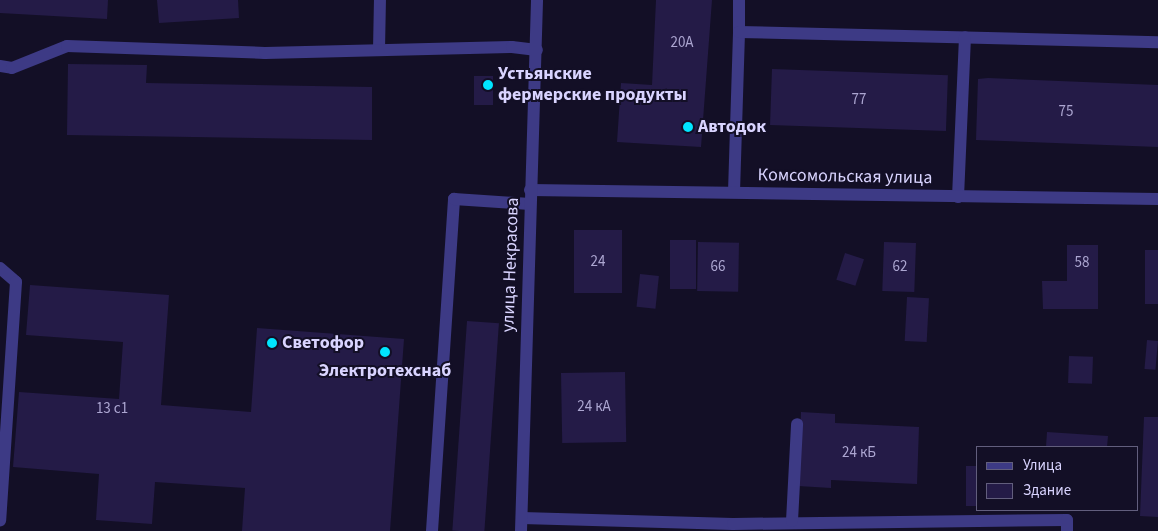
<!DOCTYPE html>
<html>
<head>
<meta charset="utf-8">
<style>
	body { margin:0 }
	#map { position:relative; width:1158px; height:531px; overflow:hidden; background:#130f26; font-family:"Source Sans 3",sans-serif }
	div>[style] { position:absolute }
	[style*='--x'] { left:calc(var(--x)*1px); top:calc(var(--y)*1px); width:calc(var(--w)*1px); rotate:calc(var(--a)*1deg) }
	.building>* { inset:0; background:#241b47; transform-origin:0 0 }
	.lane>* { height:12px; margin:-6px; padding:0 6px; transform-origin:6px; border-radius:6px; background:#3d3a85 }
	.street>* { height:12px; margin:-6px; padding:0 6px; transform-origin:6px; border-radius:6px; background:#3d3a85 }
	.dots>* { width:14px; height:14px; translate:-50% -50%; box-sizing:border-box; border:2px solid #130f26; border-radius:50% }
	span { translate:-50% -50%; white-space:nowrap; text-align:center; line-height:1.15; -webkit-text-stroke:4px #130f26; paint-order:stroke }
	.number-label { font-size:15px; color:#aca6d1 }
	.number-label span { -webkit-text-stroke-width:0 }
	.poi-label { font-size:18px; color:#d9d4ff; font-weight:700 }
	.left { translate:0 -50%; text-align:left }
	.street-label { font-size:18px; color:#d9d4ff }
	.legend { position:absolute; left:976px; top:446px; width:162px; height:65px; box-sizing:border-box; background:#130f26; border:1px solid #625e7d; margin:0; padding:6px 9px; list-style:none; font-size:15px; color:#d9d4ff }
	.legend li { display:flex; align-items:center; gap:10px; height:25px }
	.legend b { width:25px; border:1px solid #625e7d }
</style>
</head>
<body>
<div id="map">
	<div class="building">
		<i style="clip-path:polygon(0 0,108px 0,107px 19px,0 13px)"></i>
		<i style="clip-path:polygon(157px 0,238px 0,239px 18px,159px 23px)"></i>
		<i style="clip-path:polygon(656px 0,712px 0,701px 147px,617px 142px,621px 83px,652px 85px)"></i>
		<i style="clip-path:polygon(68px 64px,147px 65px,146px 83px,372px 87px,372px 140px,67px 135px)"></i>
		<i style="left:772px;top:69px;width:176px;height:56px;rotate:2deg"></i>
		<i style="left:474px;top:76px;width:19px;height:29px"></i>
		<i style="clip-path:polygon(988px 78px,1158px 85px,1158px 147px,976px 140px,978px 79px)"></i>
		<i style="left:574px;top:230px;width:48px;height:63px"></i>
		<i style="left:670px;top:240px;width:26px;height:49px"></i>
		<i style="left:698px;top:242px;width:41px;height:49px;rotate:1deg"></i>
		<i style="left:884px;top:242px;width:32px;height:49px;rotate:2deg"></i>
		<i style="clip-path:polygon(1067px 245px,1098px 245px,1098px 309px,1043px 309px,1042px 281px,1067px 281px)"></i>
		<i style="left:1145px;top:250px;width:13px;height:54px"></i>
		<i style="left:845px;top:253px;width:20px;height:28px;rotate:18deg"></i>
		<i style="left:640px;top:274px;width:19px;height:33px;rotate:6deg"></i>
		<i style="clip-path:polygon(30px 285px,169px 295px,161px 405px,251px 412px,257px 328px,404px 339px,390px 531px,242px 531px,245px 488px,155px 482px,152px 524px,96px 520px,99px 474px,13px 467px,19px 392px,119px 399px,123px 342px,26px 335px)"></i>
		<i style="left:907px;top:297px;width:22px;height:44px;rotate:3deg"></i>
		<i style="left:467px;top:321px;width:32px;height:210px;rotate:4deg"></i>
		<i style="left:1147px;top:340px;width:11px;height:29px;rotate:5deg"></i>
		<i style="left:1069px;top:356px;width:24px;height:27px;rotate:2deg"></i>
		<i style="left:625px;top:372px;width:70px;height:64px;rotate:89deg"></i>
		<i style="clip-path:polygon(801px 412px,835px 414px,835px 423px,919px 427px,917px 484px,831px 480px,831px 488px,798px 486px)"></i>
		<i style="clip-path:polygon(1144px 417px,1158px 417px,1158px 517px,1140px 516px)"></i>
		<i style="clip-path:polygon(1047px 432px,1108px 436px,1107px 447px,1046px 447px)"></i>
		<i style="left:966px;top:466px;width:11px;height:40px"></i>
	</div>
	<div class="lane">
		<i style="--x:739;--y:32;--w:32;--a:-90"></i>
		<i style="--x:379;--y:50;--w:50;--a:-88.9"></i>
		<i style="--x:0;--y:66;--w:12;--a:9"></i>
		<i style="--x:12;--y:68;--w:59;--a:-21.8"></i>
		<i style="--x:67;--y:46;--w:198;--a:2"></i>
		<i style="--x:265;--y:53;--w:247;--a:-1.4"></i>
		<i style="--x:512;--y:47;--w:25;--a:7"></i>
		<i style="--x:734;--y:192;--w:160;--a:-88.2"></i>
		<i style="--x:739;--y:32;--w:419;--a:1.4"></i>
		<i style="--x:958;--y:197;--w:160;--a:-87.5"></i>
		<i style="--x:0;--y:268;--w:21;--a:41"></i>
		<i style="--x:16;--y:282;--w:239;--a:93.8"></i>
		<i style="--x:522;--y:518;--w:211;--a:1.6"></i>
		<i style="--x:733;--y:524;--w:334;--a:-0.7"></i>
		<i style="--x:1067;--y:520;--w:11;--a:90"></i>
		<i style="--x:792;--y:521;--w:97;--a:-87"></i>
		<i style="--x:432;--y:531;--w:333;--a:-86.2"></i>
		<i style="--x:454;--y:199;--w:76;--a:3.8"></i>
	</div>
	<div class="street">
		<i style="--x:530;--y:190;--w:628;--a:0.82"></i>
		<i style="--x:521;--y:531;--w:531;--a:-88.27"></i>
	</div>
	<div class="dots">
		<i style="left:488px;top:85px;background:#00e5ff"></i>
		<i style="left:688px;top:127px;background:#00e5ff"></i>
		<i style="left:272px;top:343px;background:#00e5ff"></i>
		<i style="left:385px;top:352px;background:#00e5ff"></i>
	</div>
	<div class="number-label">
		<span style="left:682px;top:43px">20А</span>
		<span style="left:859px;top:100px">77</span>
		<span style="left:1066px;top:112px">75</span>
		<span style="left:598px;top:262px">24</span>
		<span style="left:1082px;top:263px">58</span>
		<span style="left:718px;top:267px">66</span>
		<span style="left:900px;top:267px">62</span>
		<span style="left:594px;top:407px">24 кА</span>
		<span style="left:112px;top:409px">13 с1</span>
		<span style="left:859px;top:453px">24 кБ</span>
	</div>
	<div class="poi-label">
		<span class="left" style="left:498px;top:85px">Устьянские<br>фермерские продукты</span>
		<span class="left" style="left:698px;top:127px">Автодок</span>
		<span class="left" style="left:282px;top:343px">Светофор</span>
		<span style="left:385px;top:371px">Электротехснаб</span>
	</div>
	<div class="street-label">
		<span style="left:845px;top:177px;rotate:1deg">Комсомольская улица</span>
		<span style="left:511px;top:265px;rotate:-88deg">улица Некрасова</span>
	</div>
	<ul class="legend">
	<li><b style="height:6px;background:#3d3a85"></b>Улица</li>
	<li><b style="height:14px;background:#241b47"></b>Здание</li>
	</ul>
</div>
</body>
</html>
